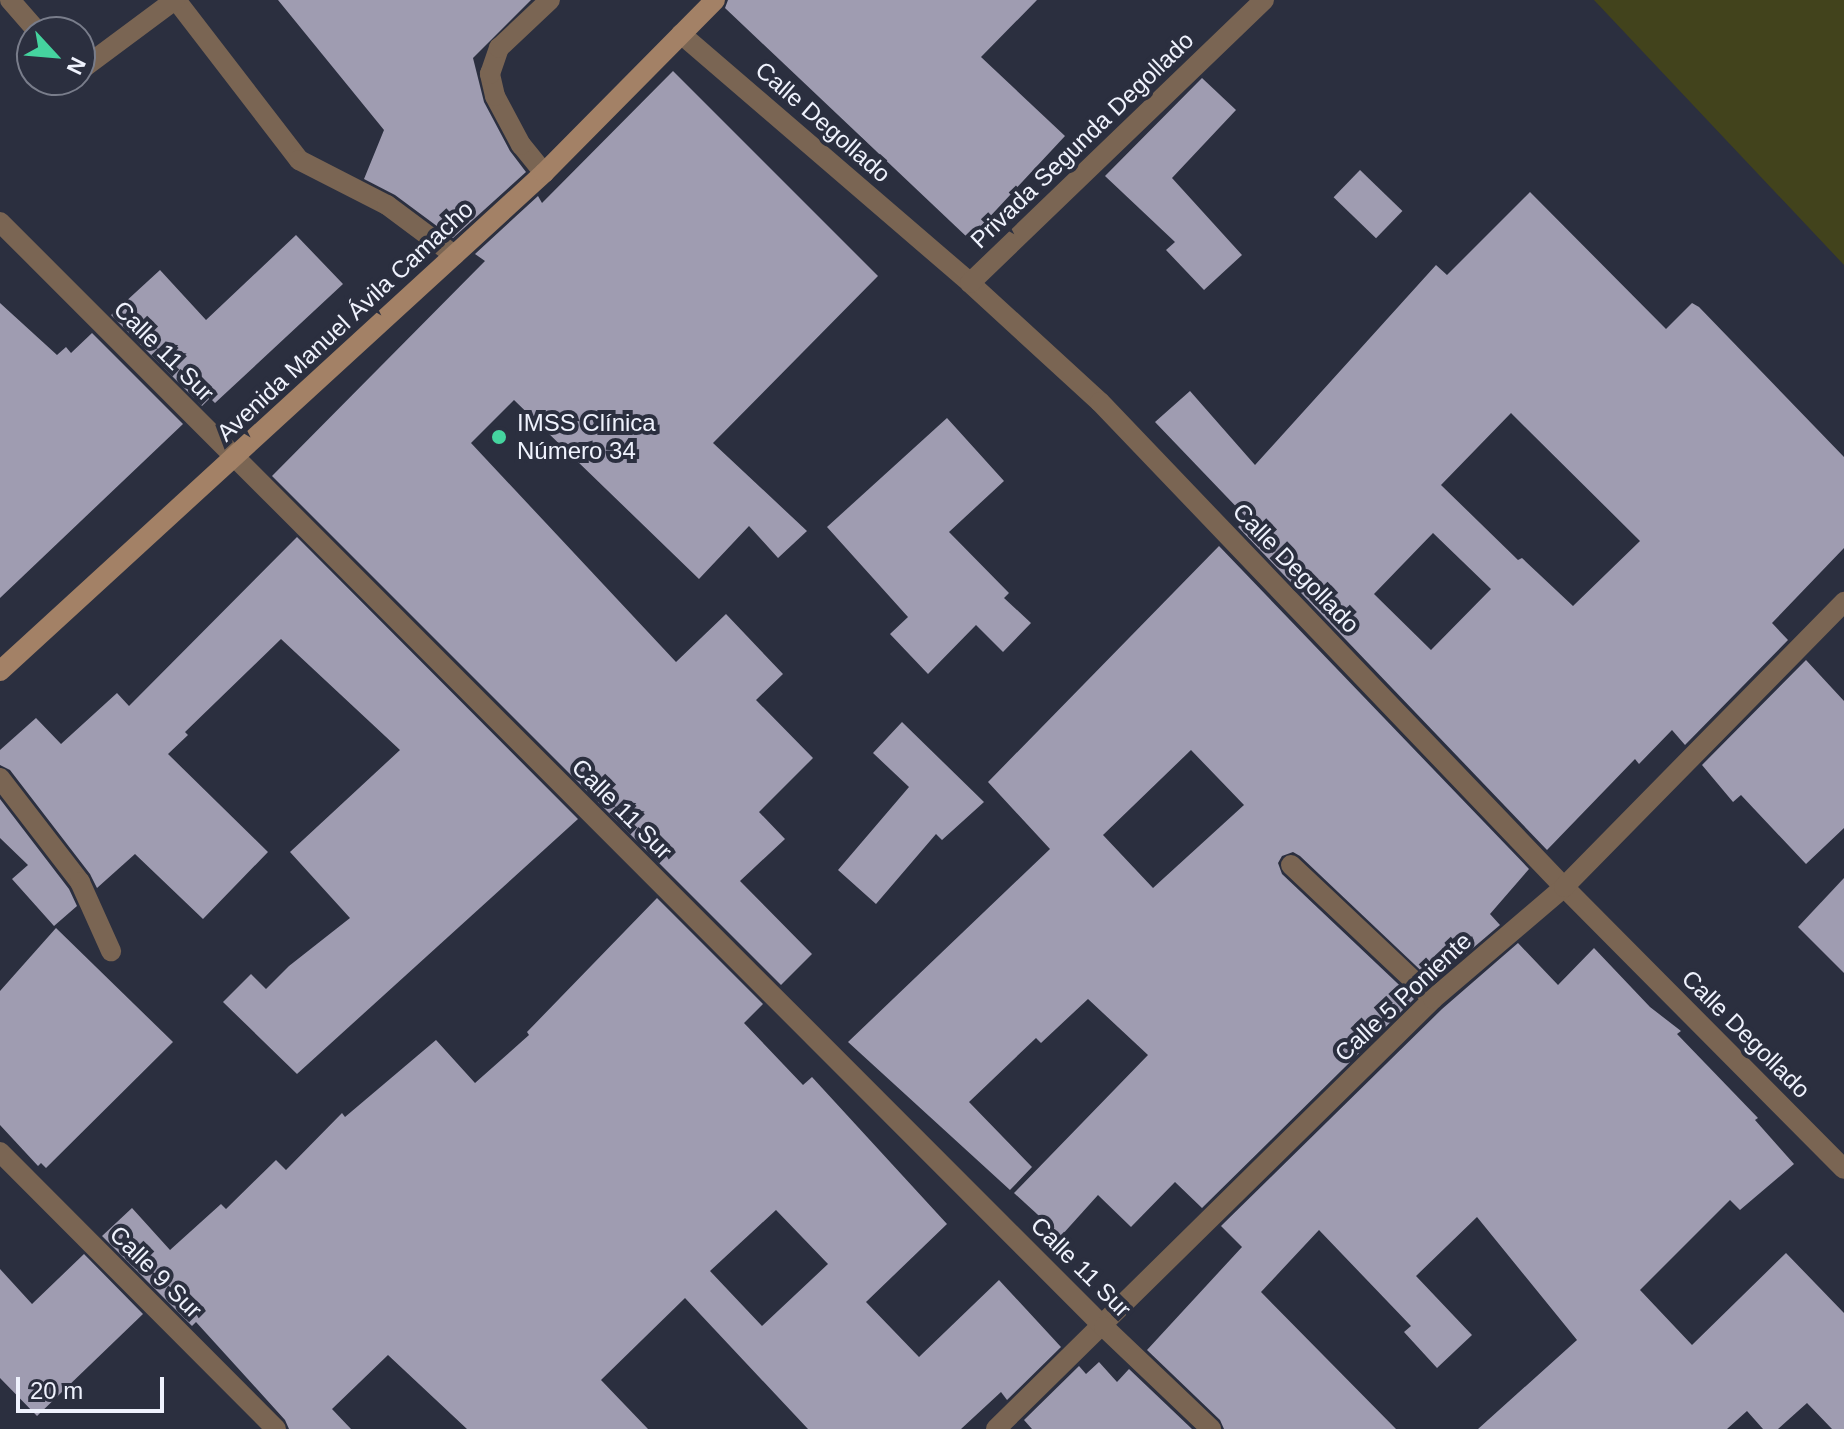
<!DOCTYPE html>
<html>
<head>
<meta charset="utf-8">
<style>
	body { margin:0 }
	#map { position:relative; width:1844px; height:1429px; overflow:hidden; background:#2b2f3f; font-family:Helvetica,sans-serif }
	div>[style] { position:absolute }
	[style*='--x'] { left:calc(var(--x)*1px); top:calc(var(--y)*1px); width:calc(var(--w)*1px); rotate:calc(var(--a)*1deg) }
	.green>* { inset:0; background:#42431c }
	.building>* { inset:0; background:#9f9cb1; transform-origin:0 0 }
	.service>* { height:20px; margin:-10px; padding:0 10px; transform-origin:10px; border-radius:10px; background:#7a6553 }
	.minor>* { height:20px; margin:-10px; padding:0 10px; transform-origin:10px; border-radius:10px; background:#7a6553 }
	.tertiary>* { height:20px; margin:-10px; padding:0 10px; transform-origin:10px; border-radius:10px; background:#7a6553 }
	.secondary>* { height:20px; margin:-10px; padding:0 10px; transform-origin:10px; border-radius:10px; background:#a38166 }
	.dots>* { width:22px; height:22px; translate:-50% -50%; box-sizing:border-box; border:4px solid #2b2f3f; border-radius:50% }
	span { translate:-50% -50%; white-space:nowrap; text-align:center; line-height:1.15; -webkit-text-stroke:8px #2b2f3f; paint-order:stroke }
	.street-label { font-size:24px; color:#eff2fd }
	.poi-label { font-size:24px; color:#eff2fd }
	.left { translate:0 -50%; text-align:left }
	.north { position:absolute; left:16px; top:16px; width:80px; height:80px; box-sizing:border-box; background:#2b2f3f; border:2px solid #797d8b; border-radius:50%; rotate:116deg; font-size:22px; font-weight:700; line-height:32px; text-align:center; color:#eff2fd }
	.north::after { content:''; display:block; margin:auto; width:28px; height:36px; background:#45d49f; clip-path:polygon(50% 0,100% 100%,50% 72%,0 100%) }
	.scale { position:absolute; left:16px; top:1377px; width:148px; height:36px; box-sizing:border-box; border:4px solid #eff2fd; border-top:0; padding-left:10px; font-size:24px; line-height:28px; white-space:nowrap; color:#eff2fd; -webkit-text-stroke:6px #2b2f3f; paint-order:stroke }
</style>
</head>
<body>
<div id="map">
	<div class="green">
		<i style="clip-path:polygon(1594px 0,1844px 0,1844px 265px)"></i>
	</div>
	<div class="building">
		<i style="clip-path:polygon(278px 0,531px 0,473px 58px,484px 102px,510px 151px,526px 172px,453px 238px,395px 195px,364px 179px,384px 130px)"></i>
		<i style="clip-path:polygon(728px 0,1037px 0,981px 57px,1065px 136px,969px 239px,725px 8px)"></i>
		<i style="clip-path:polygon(673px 71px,878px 276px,713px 443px,807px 531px,778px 558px,749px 526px,699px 579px,514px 400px,471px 443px,676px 662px,726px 614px,783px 674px,756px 700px,813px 758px,759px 812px,785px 839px,740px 881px,812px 954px,781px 985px,272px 476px,485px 261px,475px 254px,538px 196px,542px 203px)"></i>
		<i style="clip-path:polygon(1202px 78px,1236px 110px,1172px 178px,1242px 255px,1204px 290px,1166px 250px,1175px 242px,1105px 176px)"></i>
		<i style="left:1360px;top:170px;width:59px;height:38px;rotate:44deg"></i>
		<i style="clip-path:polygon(evenodd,1530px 192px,1666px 329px,1692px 303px,1699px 307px,1844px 457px,1844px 548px,1772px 623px,1788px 640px,1685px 745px,1672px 730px,1639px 764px,1635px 759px,1547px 850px,1238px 527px,1247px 518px,1155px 422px,1190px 391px,1255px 465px,1436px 265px,1447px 275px,1530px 192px,1511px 413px,1640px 541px,1573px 606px,1522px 558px,1518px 560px,1441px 485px,1511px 413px,1530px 192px,1433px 533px,1491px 589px,1431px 650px,1374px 594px,1433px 533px)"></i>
		<i style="clip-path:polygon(296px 235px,343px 284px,215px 403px,210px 398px,202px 406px,111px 315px,160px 270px,206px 320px)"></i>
		<i style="clip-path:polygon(0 303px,57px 355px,66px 347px,71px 353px,92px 333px,183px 424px,0 598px)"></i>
		<i style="clip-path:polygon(947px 418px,1004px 481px,949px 532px,1009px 593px,1004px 598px,1031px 623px,1003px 652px,976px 625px,928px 674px,890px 634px,908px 617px,827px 527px)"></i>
		<i style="clip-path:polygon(297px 537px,578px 819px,297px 1074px,223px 1002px,251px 974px,266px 989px,289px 966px,350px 918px,290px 852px,400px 750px,281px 639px,185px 732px,188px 735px,168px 754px,268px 852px,203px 919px,135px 854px,97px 888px,90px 874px,10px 770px,0 765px,0 750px,36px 718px,61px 744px,117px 693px,129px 706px)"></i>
		<i style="clip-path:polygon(evenodd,1219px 546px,1529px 869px,1490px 914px,1500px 925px,1433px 982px,1300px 856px,1293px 852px,1282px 856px,1278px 863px,1282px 874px,1414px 999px,1202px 1208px,1175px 1182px,1131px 1227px,1098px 1195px,1061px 1236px,1014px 1193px,1148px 1055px,1088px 999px,1041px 1043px,1036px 1038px,969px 1102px,1032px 1167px,1010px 1190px,848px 1042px,1050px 849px,988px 782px,1219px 546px,1191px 750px,1244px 805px,1153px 888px,1103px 835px,1191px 750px)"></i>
		<i style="clip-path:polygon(1806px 660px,1844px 701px,1844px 828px,1806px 864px,1741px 795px,1733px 802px,1702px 765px)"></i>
		<i style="clip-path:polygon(902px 722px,984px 802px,942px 840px,936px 834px,876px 904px,838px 870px,909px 787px,873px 753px)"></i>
		<i style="clip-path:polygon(0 799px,69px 889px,77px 906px,54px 926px,12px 879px,28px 865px,0 838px)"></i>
		<i style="clip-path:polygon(1844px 878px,1844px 973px,1798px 927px)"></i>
		<i style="clip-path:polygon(evenodd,657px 898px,763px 1004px,744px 1023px,803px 1085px,812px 1077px,947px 1224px,866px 1302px,919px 1357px,999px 1280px,1061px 1347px,1007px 1400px,1001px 1392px,961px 1429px,808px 1429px,685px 1298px,601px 1380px,648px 1429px,467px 1429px,388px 1355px,332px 1409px,351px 1429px,289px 1429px,285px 1420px,196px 1322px,192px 1326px,102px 1236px,132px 1208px,170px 1250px,221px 1204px,226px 1209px,276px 1160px,286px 1170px,342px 1113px,345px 1117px,436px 1040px,475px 1083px,529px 1035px,527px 1032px,657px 898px,776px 1210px,828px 1264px,762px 1326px,710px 1271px,776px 1210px)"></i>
		<i style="clip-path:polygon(56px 928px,173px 1042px,46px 1168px,41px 1163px,38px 1166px,0 1125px,0 991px)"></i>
		<i style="clip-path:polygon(1518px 943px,1558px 985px,1594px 948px,1650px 1007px,1681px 1031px,1677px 1034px,1758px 1118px,1755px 1120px,1794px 1164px,1740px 1210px,1730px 1200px,1640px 1290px,1692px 1345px,1786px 1253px,1844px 1313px,1844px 1429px,1832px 1429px,1807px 1403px,1778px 1429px,1763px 1429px,1747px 1411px,1727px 1429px,1478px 1429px,1577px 1340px,1477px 1217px,1416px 1276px,1472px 1335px,1437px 1368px,1404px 1332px,1411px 1326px,1319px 1230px,1261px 1292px,1396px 1429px,1224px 1429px,1220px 1420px,1147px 1350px,1242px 1247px,1221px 1226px,1442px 1009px)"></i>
		<i style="clip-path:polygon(84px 1254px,143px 1314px,37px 1416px,0 1378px,0 1269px,32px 1304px)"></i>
		<i style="clip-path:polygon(1099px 1362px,1117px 1382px,1129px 1369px,1192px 1429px,1032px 1429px,1024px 1420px,1079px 1366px,1086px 1374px)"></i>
	</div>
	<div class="service">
		<i style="--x:10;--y:0;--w:43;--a:48.8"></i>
		<i style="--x:176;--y:0;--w:202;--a:52.4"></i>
		<i style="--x:299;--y:160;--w:99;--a:27.1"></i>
		<i style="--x:387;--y:205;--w:84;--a:36.7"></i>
		<i style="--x:80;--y:65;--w:6;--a:9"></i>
		<i style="--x:86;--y:66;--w:111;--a:-36.6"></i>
		<i style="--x:544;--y:173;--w:36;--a:-129"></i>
		<i style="--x:521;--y:145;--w:55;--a:-118"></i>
		<i style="--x:495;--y:96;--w:23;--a:-103"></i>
		<i style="--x:490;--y:74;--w:28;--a:-71"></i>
		<i style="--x:499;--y:48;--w:70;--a:-43.3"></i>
		<i style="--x:0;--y:778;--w:131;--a:52.4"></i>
		<i style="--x:80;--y:882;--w:76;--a:65.8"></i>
	</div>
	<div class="minor">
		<i style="--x:681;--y:34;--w:381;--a:40.7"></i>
		<i style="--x:970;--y:283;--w:176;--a:42.5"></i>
		<i style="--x:1100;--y:402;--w:671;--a:46.27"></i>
		<i style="--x:1564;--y:887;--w:397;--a:45.2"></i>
		<i style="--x:970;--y:283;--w:408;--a:-43.9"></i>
		<i style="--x:1291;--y:865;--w:195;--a:43.3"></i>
		<i style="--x:0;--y:1152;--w:391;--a:45.1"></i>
		<i style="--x:996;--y:1429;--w:613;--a:-44.54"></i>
		<i style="--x:1433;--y:999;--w:172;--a:-40.5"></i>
		<i style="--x:1564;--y:887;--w:400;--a:-45.5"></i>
	</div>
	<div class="tertiary">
		<i style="--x:0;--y:222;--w:1562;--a:45.03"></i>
		<i style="--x:1104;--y:1327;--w:148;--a:43.6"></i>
	</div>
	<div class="secondary">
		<i style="--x:0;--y:671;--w:738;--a:-42.47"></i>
		<i style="--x:544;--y:173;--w:243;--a:-45.3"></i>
	</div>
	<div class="dots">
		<i style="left:499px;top:437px;background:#45d49f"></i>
	</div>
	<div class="street-label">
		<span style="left:823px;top:122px;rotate:41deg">Calle Degollado</span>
		<span style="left:1082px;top:140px;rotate:-44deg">Privada Segunda Degollado</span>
		<span style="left:345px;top:321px;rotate:-43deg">Avenida Manuel Ávila Camacho</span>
		<span style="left:164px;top:351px;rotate:45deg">Calle 11 Sur</span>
		<span style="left:1296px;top:568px;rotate:46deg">Calle Degollado</span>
		<span style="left:622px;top:809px;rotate:45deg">Calle 11 Sur</span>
		<span style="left:1403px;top:997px;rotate:-43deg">Calle 5 Poniente</span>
		<span style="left:1746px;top:1034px;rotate:45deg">Calle Degollado</span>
		<span style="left:1081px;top:1267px;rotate:45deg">Calle 11 Sur</span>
		<span style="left:156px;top:1272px;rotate:45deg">Calle 9 Sur</span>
	</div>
	<div class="poi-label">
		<span class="left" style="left:517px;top:437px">IMSS Clínica<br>Número 34</span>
	</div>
	<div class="north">N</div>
	<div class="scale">20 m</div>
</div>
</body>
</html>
